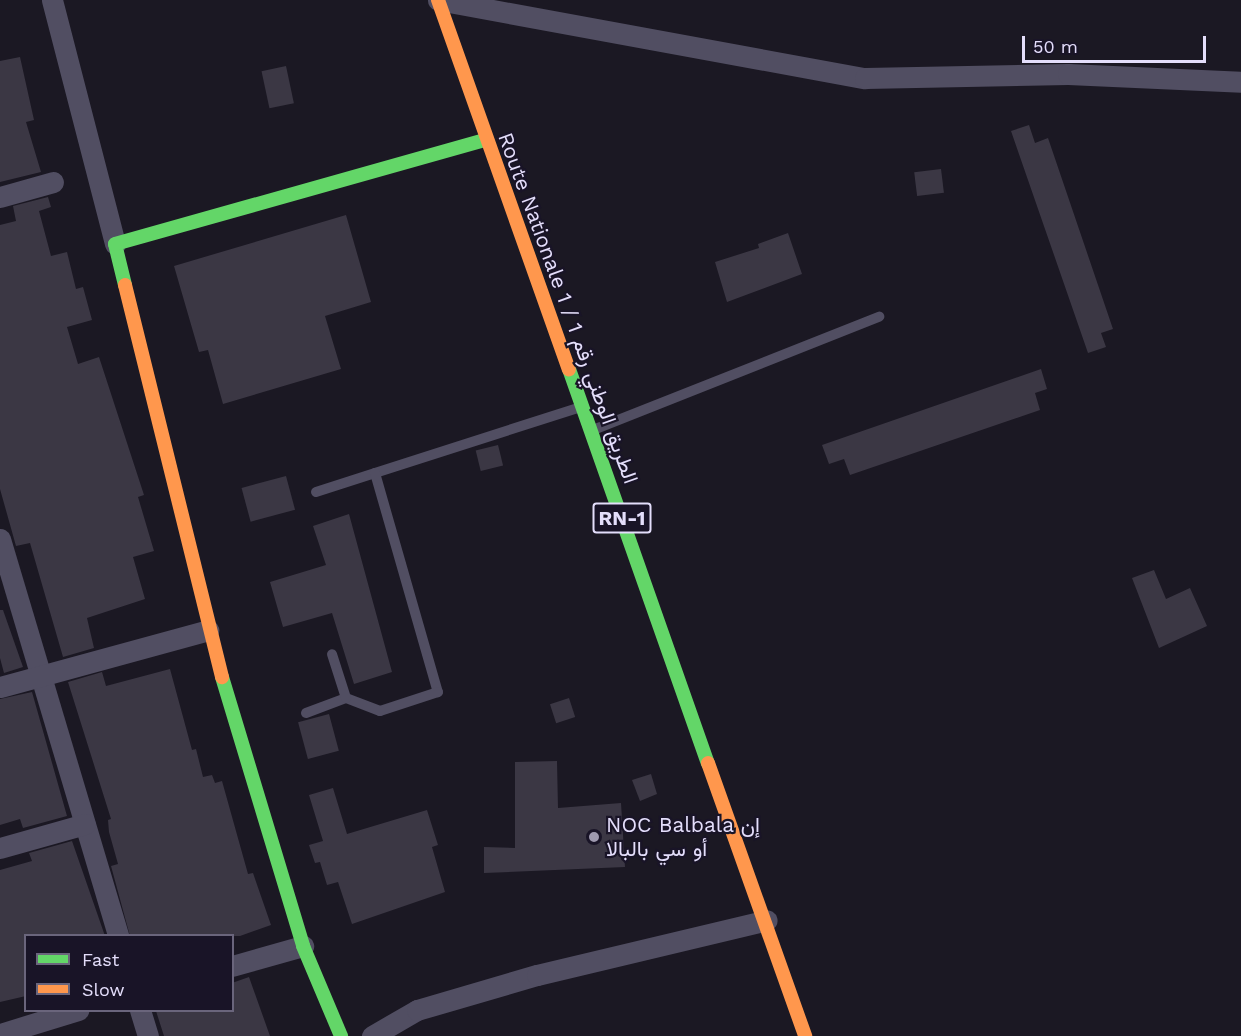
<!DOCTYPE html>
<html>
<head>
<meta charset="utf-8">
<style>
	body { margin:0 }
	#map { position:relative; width:1241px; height:1036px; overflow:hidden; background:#1b1823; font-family:"Work Sans",Vazirmatn,sans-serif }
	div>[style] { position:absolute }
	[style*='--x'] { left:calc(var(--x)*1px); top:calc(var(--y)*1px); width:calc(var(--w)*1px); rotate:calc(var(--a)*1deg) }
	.building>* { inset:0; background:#3b3744; transform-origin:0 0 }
	.lane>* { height:10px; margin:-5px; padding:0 5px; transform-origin:5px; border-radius:5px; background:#514e62 }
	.street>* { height:21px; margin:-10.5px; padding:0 10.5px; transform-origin:10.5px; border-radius:10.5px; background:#514e62 }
	.fast>* { height:14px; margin:-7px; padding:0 7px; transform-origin:7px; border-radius:7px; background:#63d668 }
	.slow>* { height:14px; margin:-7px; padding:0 7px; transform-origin:7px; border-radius:7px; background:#ff974d }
	.dots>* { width:16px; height:16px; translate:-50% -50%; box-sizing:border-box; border:3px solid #191427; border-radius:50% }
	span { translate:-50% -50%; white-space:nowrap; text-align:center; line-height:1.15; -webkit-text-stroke:4.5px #191427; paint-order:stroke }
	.shield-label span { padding:2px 4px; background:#191427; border:2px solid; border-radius:4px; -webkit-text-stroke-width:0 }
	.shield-label { font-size:20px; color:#e4defb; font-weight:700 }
	.street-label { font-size:21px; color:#e4defb }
	.poi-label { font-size:21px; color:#e4defb }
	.left { translate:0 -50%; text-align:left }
	.legend { position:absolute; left:24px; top:934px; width:210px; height:78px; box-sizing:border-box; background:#191427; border:2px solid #6a657c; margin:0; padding:8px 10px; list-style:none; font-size:18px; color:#e4defb }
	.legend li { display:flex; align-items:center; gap:12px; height:30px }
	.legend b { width:30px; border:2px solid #6a657c }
	.scale { position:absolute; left:1022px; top:36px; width:184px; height:27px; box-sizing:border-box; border:3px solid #e4defb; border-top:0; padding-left:8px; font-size:18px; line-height:21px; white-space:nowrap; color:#e4defb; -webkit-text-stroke:4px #191427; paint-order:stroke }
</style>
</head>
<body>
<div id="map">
	<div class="building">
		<i style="clip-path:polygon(20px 57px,34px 120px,26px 122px,41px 172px,0 182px,0 61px)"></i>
		<i style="left:286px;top:66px;width:38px;height:25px;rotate:78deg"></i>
		<i style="clip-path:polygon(1029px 125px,1035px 143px,1048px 138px,1113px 329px,1101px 333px,1106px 347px,1088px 353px,1011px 131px)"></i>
		<i style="left:941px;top:169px;width:24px;height:27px;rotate:83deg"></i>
		<i style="clip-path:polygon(48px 197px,51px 207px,39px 211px,51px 256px,67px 252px,76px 289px,83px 287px,92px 320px,67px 327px,78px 364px,99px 357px,144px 495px,138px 497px,154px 551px,133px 557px,145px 599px,87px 618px,94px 648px,63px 657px,30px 543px,16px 546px,0 489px,0 225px,16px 221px,13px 206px)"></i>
		<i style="clip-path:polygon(346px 215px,371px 302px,325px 316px,341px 369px,223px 404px,208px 350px,199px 352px,174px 266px)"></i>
		<i style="clip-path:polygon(788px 233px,802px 274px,727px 302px,715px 262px,759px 248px,758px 244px)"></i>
		<i style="clip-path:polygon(1041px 369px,1047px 389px,1035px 393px,1040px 410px,850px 475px,844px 459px,829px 464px,822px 445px)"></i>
		<i style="left:498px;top:445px;width:21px;height:23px;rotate:76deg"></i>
		<i style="left:286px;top:476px;width:35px;height:46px;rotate:75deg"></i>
		<i style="clip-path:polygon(349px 514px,392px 672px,354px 684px,332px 613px,283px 627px,270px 582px,326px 565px,313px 526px)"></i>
		<i style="clip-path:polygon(1154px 570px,1166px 599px,1190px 588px,1207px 626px,1159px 648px,1132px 578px)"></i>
		<i style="clip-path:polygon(0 610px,3px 610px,23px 667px,4px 673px,0 658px)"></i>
		<i style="clip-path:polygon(170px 669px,192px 750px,196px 749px,203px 777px,212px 775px,215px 783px,222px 781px,248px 874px,253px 873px,271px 925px,240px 936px,130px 936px,111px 866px,118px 864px,109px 832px,108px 820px,111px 819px,68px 682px,102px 672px,106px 686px)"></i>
		<i style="clip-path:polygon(32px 692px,67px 816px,23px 828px,20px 819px,0 825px,0 699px)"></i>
		<i style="left:569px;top:698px;width:20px;height:20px;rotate:72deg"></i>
		<i style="left:329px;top:714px;width:38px;height:32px;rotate:75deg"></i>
		<i style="clip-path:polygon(557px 761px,558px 808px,621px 803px,625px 867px,484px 873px,484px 847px,515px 848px,515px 762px)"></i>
		<i style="clip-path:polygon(651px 774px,657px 794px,640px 801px,632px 780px)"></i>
		<i style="clip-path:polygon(333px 788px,347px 834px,427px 810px,438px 845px,432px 847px,445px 892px,352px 924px,338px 882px,327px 885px,320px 862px,315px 863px,309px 845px,323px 841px,309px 795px)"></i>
		<i style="clip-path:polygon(72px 841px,105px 936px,26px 936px,26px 996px,0 1002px,0 870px,32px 861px,29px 853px)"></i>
		<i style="clip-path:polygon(249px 977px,270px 1036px,164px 1036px,156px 1011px,232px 1011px,232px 983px)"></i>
	</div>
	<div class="lane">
		<i style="--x:593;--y:430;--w:308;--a:-21.6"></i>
		<i style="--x:375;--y:473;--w:213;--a:-17.8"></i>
		<i style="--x:316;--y:492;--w:62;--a:-17.9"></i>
		<i style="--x:375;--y:473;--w:228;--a:74"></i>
		<i style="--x:438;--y:692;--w:61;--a:161.9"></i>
		<i style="--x:380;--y:711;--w:36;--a:-159"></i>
		<i style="--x:306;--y:713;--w:43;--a:-20.6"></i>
		<i style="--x:346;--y:698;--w:46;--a:-107.7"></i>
	</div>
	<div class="street">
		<i style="--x:52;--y:0;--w:252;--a:75.5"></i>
		<i style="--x:438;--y:0;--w:434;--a:10.4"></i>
		<i style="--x:865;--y:78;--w:203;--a:-1.1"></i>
		<i style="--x:1068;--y:74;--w:173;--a:2.6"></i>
		<i style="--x:0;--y:197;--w:55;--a:-15.8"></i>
		<i style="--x:0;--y:539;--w:414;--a:73.4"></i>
		<i style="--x:0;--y:687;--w:216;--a:-15.3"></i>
		<i style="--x:0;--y:848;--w:88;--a:-15.8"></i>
		<i style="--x:232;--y:966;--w:74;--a:-15.7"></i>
		<i style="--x:140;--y:1010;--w:27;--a:73"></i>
		<i style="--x:0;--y:1034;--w:82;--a:-17.1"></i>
		<i style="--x:372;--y:1036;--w:52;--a:-30"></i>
		<i style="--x:417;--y:1010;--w:125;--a:-16.3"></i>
		<i style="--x:537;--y:975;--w:236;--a:-13.4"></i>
	</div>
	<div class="fast">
		<i style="--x:125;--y:285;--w:42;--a:-103.7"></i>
		<i style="--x:115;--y:244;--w:384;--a:-15.7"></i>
		<i style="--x:569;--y:369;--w:418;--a:70.6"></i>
		<i style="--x:222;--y:677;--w:281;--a:73.2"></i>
		<i style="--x:303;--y:946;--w:98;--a:67.1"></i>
	</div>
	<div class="slow">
		<i style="--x:438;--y:0;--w:392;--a:70.5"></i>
		<i style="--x:125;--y:285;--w:404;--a:76.1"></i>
		<i style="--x:708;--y:763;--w:290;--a:70.4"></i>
	</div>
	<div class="dots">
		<i style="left:594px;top:837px;background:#9e99af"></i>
	</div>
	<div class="shield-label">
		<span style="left:622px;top:518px">RN-1</span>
	</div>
	<div class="street-label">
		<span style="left:568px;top:308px;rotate:70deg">Route Nationale 1 / الطريق الوطني رقم 1</span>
	</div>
	<div class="poi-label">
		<span class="left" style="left:606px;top:837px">NOC Balbala إن<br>أو سي بالبالا</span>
	</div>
	<ul class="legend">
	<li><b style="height:8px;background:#63d668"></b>Fast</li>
	<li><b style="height:8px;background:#ff974d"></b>Slow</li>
	</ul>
	<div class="scale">50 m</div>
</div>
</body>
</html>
